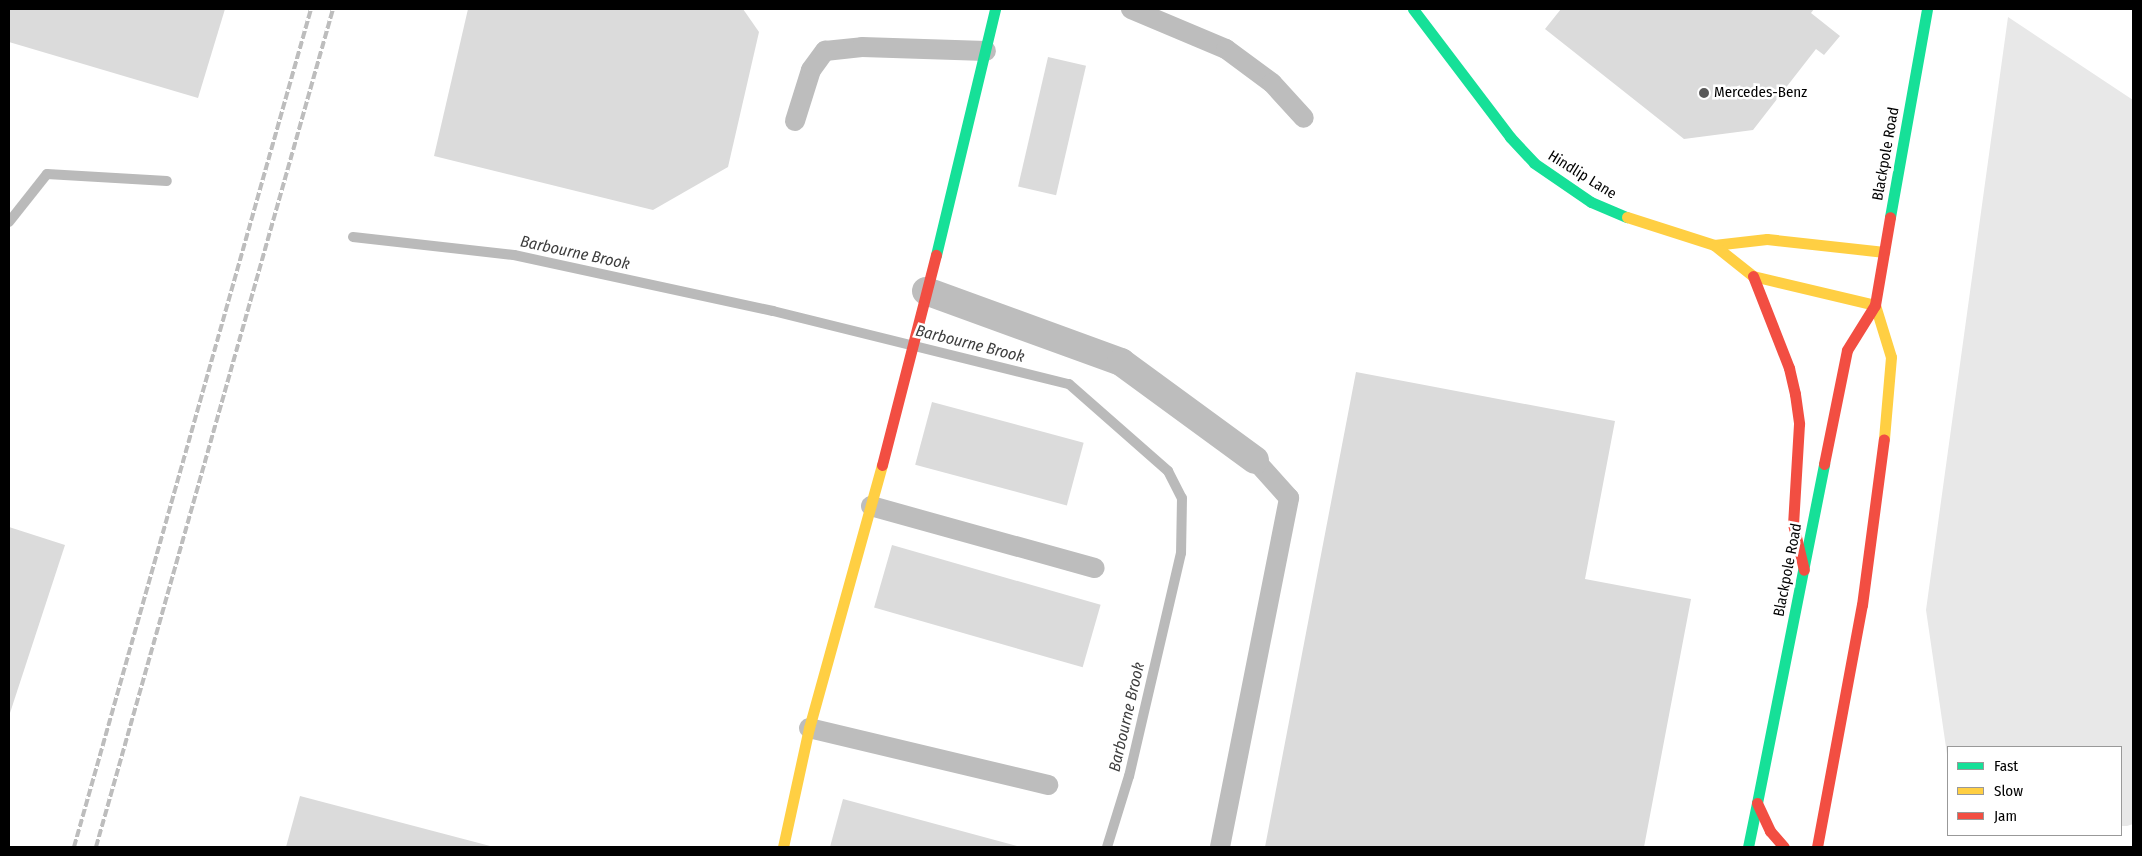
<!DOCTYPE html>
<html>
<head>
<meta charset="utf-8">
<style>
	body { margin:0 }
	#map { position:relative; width:2142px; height:856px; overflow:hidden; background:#fff; font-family:"Fira Sans Condensed",sans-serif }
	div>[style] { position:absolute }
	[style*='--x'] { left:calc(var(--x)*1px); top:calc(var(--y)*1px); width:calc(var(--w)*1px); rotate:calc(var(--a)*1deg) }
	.green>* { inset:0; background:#e8e8e8 }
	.stream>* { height:10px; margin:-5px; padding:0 5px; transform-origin:5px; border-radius:5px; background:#bababa }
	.building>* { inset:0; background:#dbdbdb; transform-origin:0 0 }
	.lane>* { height:20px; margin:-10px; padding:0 10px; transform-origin:10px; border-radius:10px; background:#bdbdbd }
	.street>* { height:28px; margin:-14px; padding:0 14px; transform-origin:14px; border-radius:14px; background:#bdbdbd }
	.fast>* { height:11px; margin:-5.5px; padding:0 5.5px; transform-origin:5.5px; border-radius:5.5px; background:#16e098 }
	.slow>* { height:11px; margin:-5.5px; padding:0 5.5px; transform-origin:5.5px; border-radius:5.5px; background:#ffcf43 }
	.jam>* { height:11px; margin:-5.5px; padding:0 5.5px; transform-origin:5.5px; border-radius:5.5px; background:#f24e42 }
	.rail>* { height:4px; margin-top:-2px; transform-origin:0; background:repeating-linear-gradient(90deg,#bdbdbd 0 8px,transparent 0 10.5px) }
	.dots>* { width:14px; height:14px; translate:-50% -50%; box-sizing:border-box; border:2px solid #fff; border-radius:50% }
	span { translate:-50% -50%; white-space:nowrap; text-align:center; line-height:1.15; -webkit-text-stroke:5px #fff; paint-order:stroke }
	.poi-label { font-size:15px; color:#000 }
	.left { translate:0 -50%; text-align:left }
	.street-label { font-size:15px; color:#000 }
	.water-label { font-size:16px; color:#3d3d3d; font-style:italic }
	.frame { position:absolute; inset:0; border:10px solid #000; pointer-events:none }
	.legend { position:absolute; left:1947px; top:746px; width:175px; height:90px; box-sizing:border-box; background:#fff; border:1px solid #999; margin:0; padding:6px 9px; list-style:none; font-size:15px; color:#000 }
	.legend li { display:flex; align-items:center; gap:10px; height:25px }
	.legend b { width:25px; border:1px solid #999 }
</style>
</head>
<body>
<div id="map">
	<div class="green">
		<i style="clip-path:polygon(2008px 17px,2133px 100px,2133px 824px,2127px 826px,2121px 826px,2121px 747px,1948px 747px,1948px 761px,1926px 610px)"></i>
	</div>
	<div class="stream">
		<i style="--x:9;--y:222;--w:61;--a:-51.6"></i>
		<i style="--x:47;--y:174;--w:120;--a:3.3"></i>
		<i style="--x:353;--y:237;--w:162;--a:6.4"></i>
		<i style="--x:514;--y:255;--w:265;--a:12.2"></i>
		<i style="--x:773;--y:311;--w:305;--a:13.9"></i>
		<i style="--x:1069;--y:384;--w:132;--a:41.3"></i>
		<i style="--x:1168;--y:471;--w:30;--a:63"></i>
		<i style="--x:1182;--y:498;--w:55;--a:91"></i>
		<i style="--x:1181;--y:553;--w:229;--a:103.1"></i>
		<i style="--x:1129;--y:776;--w:74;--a:107.2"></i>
	</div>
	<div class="building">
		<i style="clip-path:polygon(9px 9px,225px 9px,198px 98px,9px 42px)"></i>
		<i style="clip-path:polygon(468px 9px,743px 9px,759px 32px,728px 167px,653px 210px,434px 156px)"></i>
		<i style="clip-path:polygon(1561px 9px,1814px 9px,1811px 13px,1840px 36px,1824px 55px,1816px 49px,1753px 130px,1684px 139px,1545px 29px)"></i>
		<i style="left:1048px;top:57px;width:39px;height:133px;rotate:13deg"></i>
		<i style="clip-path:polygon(1356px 372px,1615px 421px,1585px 579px,1691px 599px,1644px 847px,1265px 847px)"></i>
		<i style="left:932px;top:402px;width:157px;height:65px;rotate:15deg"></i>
		<i style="clip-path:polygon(9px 527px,65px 545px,9px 716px)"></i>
		<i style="left:892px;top:545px;width:217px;height:65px;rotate:16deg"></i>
		<i style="clip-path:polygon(300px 796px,494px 847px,286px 847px)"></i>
		<i style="clip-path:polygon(843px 799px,1021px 847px,830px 847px)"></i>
	</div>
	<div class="lane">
		<i style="--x:1131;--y:9;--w:103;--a:22.8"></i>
		<i style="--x:1226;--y:49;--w:57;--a:36.5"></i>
		<i style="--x:1272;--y:83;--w:47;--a:47.6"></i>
		<i style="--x:795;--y:121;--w:53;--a:-72.6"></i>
		<i style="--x:811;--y:70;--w:24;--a:-54"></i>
		<i style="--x:825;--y:51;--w:37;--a:-6"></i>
		<i style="--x:862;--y:47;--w:124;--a:1.8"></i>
		<i style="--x:871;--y:506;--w:232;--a:15.5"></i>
		<i style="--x:809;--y:728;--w:246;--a:13.4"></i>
		<i style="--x:1220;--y:847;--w:356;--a:-78.8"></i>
		<i style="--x:1289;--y:498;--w:51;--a:-131.8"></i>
	</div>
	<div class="street">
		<i style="--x:926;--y:291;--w:208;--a:20"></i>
		<i style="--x:1121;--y:362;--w:166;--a:36.2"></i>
	</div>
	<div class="fast">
		<i style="--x:1413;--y:9;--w:161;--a:52.8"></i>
		<i style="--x:1510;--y:137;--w:35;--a:47"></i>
		<i style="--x:1534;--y:163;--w:69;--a:34.4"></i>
		<i style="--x:1591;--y:202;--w:39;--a:23"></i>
		<i style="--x:1890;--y:217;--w:211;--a:-79.9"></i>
		<i style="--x:936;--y:255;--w:253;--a:-76.5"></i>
		<i style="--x:1757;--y:803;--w:346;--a:-78.8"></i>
		<i style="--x:1748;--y:847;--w:45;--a:-78.4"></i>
	</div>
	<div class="slow">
		<i style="--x:1627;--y:217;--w:91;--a:17.8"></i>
		<i style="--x:1714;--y:245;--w:53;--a:-6.5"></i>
		<i style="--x:1767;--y:239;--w:118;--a:6.3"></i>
		<i style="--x:1714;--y:245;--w:50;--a:38.5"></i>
		<i style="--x:1753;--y:276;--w:125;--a:13.4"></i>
		<i style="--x:1875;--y:305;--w:54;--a:72.9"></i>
		<i style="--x:1891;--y:357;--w:82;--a:94.9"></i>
		<i style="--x:783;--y:847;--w:122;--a:-77.7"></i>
		<i style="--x:809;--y:728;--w:273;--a:-74.5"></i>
	</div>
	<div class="jam">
		<i style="--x:1753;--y:276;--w:99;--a:68.6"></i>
		<i style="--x:1789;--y:368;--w:27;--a:77"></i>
		<i style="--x:1795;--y:394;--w:30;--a:82"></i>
		<i style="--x:1799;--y:424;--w:100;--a:93.4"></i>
		<i style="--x:1793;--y:524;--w:47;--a:76.6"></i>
		<i style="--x:1824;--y:464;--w:116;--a:-78.6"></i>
		<i style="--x:1847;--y:350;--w:53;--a:-58.1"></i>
		<i style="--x:1875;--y:305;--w:89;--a:-80.3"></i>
		<i style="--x:882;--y:465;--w:217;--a:-75.6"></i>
		<i style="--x:1757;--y:803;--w:31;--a:65"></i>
		<i style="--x:1770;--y:831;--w:21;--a:49"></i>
		<i style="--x:1817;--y:847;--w:246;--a:-79.5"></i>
		<i style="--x:1862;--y:605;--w:167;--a:-82.5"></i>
	</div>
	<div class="rail">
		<i style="--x:74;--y:847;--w:871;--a:-74.21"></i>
		<i style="--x:96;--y:847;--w:871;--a:-74.21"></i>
	</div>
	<div class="dots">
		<i style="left:1704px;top:93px;background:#595959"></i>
	</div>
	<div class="poi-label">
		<span class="left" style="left:1714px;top:93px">Mercedes-Benz</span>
	</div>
	<div class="street-label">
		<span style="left:1886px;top:154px;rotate:-80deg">Blackpole Road</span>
		<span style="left:1582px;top:175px;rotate:32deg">Hindlip Lane</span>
		<span style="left:1788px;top:570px;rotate:-79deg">Blackpole Road</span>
	</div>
	<div class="water-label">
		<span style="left:575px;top:253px;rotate:12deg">Barbourne Brook</span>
		<span style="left:970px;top:344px;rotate:14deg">Barbourne Brook</span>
		<span style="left:1127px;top:717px;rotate:-77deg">Barbourne Brook</span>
	</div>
	<div class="frame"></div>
	<ul class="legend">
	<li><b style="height:6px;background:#16e098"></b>Fast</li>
	<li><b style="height:6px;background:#ffcf43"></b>Slow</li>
	<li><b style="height:6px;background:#f24e42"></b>Jam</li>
	</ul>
</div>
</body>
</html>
